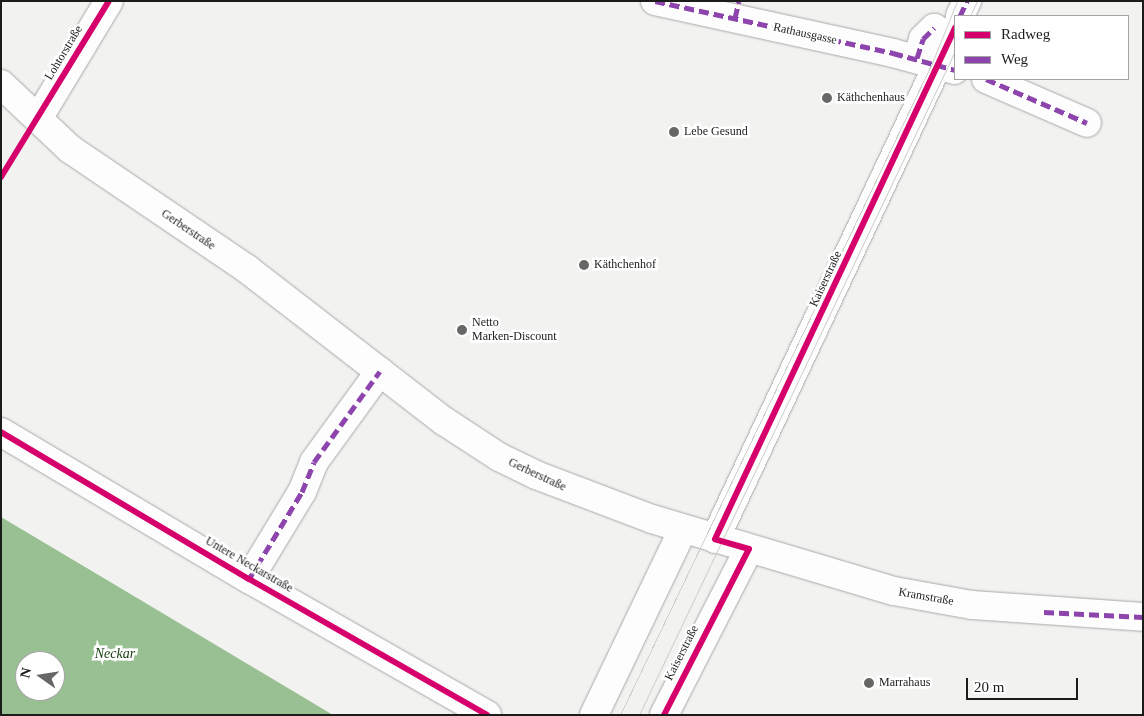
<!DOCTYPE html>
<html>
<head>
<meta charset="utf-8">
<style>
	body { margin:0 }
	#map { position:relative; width:1144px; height:716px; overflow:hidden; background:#f2f2f0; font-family:"Times New Roman",serif }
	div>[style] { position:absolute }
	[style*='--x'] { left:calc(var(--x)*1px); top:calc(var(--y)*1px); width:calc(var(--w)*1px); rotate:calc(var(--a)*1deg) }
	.water>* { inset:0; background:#98c092 }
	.roads { filter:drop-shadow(0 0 1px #a9a8a7) drop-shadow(0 0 1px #a9a8a7) }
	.minor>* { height:28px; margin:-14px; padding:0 14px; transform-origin:14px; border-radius:14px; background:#fdfdfd }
	.tram>* { height:1px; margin:-0.5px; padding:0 0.5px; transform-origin:0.5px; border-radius:0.5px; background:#cfcfce }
	.quiet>* { height:5px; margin-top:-2.5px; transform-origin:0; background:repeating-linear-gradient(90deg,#8e44ad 0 10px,transparent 0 15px) }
	.cycleway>* { height:6px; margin:-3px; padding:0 3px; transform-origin:3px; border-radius:3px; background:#d6006c }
	.dots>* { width:14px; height:14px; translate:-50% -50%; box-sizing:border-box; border:2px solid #fff; border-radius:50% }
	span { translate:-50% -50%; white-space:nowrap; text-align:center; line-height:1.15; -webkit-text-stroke:5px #fff; paint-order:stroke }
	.street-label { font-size:12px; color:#1c1c1b }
	.poi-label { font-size:12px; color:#1c1c1b }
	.left { translate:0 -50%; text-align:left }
	.water-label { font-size:14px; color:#163c10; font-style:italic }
	.frame { position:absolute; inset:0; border:2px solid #1c1c1b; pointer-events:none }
	.legend { position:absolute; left:954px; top:15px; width:175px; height:65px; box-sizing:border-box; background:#fff; border:1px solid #a4a4a4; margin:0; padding:6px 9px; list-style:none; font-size:15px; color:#1c1c1b }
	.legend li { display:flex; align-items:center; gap:10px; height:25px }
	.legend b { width:25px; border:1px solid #a4a4a4 }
	.north { position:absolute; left:15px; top:651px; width:50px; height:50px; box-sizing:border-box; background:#fff; border:1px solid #a4a4a4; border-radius:50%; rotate:283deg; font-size:14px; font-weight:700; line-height:20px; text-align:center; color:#1c1c1b }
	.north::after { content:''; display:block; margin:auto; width:18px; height:22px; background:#676766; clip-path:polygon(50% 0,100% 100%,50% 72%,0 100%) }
	.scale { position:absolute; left:966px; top:678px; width:112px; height:22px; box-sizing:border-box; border:2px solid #1c1c1b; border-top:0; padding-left:6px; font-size:15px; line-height:18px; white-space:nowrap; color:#1c1c1b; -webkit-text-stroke:4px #fff; paint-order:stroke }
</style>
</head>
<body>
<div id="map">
	<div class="water">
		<i style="clip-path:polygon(evenodd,1px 517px,112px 583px,333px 715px,1px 715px,1px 517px,25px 661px,55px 661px,55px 691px,25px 691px,25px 661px)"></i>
	</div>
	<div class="roads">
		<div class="minor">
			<i style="--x:655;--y:1;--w:244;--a:12.3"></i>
			<i style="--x:893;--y:53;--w:64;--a:15.3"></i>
			<i style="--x:960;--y:16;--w:17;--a:-65"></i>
			<i style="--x:917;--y:58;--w:20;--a:-72"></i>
			<i style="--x:923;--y:39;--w:16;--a:-45"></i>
			<i style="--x:986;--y:79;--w:110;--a:23.5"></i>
			<i style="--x:1;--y:84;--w:95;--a:43.3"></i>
			<i style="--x:70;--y:149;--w:214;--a:34.1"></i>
			<i style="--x:247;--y:269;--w:249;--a:37.7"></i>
			<i style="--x:444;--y:421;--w:66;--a:33.2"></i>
			<i style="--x:499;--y:457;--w:41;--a:25.9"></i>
			<i style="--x:536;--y:475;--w:124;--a:20.8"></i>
			<i style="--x:652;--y:519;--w:252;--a:16.6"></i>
			<i style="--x:894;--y:591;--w:79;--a:10.2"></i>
			<i style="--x:972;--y:605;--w:171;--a:4"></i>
			<i style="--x:39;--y:117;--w:135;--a:-58.9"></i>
			<i style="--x:1;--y:432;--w:288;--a:30.7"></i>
			<i style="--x:249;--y:579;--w:274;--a:29.7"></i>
			<i style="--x:715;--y:539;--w:565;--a:-64.84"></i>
			<i style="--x:249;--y:579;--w:102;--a:-58.7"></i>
			<i style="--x:302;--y:492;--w:32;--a:-68"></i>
			<i style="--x:314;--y:462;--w:112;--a:-54"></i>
			<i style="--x:594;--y:715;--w:206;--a:-64.4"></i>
			<i style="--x:664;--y:715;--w:186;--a:-62.9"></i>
		</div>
	</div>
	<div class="tram">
		<i style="--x:970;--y:16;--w:17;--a:-65"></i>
		<i style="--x:620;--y:715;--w:723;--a:-64.43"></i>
		<i style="--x:932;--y:63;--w:67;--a:-68"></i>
		<i style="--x:639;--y:715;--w:735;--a:-64.55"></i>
	</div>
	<div class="quiet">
		<i style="--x:655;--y:1;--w:244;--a:12.3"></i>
		<i style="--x:893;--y:53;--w:64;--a:15.3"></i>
		<i style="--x:960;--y:16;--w:17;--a:-65"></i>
		<i style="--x:735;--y:18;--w:17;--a:-77"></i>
		<i style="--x:917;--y:58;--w:20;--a:-72"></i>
		<i style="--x:923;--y:39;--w:16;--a:-45"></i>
		<i style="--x:986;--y:79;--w:110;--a:23.5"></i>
		<i style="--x:249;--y:579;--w:102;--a:-58.7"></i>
		<i style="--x:302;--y:492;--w:32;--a:-68"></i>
		<i style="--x:314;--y:462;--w:112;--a:-54"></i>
		<i style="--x:1044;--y:612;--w:99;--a:2.9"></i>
	</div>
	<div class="cycleway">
		<i style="--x:1;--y:177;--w:206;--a:-58.5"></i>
		<i style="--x:1;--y:432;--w:288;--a:30.7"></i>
		<i style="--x:249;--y:579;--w:274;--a:29.7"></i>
		<i style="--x:664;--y:715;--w:186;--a:-62.9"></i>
		<i style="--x:749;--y:549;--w:35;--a:-164"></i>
		<i style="--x:715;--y:539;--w:565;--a:-64.84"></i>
	</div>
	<div class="dots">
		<i style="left:827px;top:98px;background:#676766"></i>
		<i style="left:674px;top:132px;background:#676766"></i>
		<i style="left:584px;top:265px;background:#676766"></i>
		<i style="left:462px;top:330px;background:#676766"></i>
		<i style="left:869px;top:683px;background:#676766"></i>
	</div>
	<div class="street-label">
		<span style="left:805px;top:34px;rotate:12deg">Rathausgasse</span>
		<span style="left:64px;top:53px;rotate:-59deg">Lohtorstraße</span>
		<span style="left:188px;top:230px;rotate:34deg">Gerberstraße</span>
		<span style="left:826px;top:279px;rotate:-65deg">Kaiserstraße</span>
		<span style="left:537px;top:475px;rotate:25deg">Gerberstraße</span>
		<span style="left:249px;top:565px;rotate:30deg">Untere Neckarstraße</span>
		<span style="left:926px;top:597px;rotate:10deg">Kramstraße</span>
		<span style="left:682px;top:653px;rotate:-63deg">Kaiserstraße</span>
	</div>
	<div class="poi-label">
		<span class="left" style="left:837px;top:98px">Käthchenhaus</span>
		<span class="left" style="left:684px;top:132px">Lebe Gesund</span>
		<span class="left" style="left:594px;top:265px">Käthchenhof</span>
		<span class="left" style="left:472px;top:330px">Netto<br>Marken-Discount</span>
		<span class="left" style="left:879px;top:683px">Marrahaus</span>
	</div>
	<div class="water-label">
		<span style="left:115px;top:654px">Neckar</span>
	</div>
	<div class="frame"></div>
	<ul class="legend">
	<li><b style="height:6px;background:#d6006c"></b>Radweg</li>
	<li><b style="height:6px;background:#8e44ad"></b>Weg</li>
	</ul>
	<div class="north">N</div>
	<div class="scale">20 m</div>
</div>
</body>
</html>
